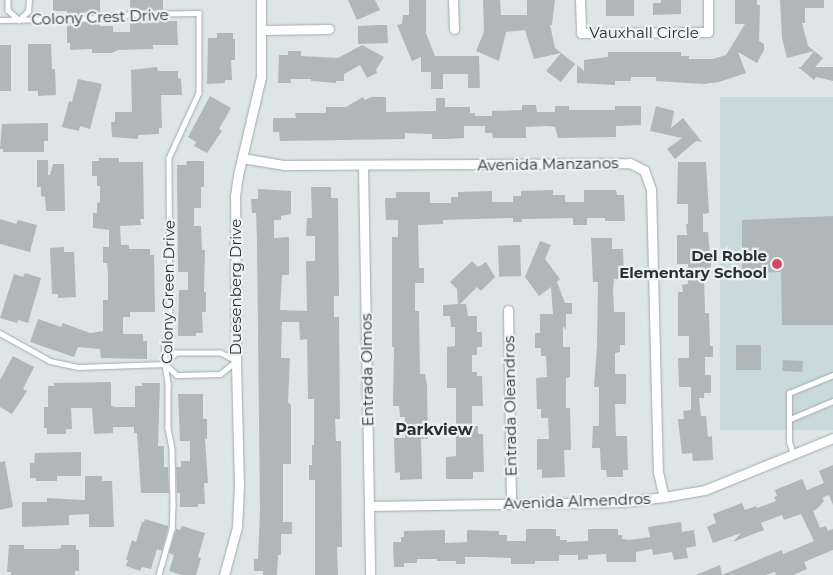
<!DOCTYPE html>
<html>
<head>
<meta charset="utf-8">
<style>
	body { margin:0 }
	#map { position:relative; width:833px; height:575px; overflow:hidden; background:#dde5e6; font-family:Montserrat,sans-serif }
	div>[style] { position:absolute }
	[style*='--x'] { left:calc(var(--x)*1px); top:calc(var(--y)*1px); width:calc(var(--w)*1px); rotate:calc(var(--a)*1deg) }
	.built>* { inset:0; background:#c9dadc; transform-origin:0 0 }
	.building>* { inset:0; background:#b0b7b8; transform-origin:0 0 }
	.roads { filter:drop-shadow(0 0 1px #a2aaab) drop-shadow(0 0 1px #a2aaab) }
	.lane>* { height:4.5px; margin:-2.25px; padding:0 2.25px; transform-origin:2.25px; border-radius:2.25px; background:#fff }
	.street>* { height:9px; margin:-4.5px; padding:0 4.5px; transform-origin:4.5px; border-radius:4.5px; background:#fff }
	.dots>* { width:14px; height:14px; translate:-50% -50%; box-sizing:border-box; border:2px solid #eaf2f3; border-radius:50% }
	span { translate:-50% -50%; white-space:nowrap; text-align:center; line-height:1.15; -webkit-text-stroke:4.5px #eaf2f3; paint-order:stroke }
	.street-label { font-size:15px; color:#2d3031 }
	.poi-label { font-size:15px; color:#2d3031; font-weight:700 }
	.right { translate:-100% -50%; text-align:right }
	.neighbourhood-label { font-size:16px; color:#2d3031; font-weight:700 }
</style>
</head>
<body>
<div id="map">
	<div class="built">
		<i style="left:833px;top:97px;width:333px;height:113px;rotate:90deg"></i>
	</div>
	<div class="building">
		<i style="clip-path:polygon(53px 0,100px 0,100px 14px,67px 15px,67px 11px,53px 11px)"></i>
		<i style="left:130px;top:0;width:33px;height:10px"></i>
		<i style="clip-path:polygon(348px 0,375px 0,380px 10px,357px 20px)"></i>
		<i style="clip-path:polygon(409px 0,426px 0,426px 33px,435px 56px,479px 56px,480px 88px,468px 88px,468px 74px,443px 74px,443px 89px,431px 89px,431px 72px,421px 72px,421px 57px,412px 61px,397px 25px,402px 24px,403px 15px,409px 15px)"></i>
		<i style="clip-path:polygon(483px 0,500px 0,501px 15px,527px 15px,527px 0,555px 0,552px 25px,550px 25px,555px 48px,575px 64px,561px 82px,546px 71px,561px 53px,534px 59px,525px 30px,506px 32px,499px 61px,476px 51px,484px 32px)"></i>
		<i style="left:606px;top:0;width:28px;height:16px"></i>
		<i style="clip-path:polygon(661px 0,681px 0,681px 14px,653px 15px,653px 3px,661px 3px)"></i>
		<i style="clip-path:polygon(735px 0,757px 0,757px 5px,760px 5px,759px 41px,764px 44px,764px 50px,757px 63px,738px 52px,746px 73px,719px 82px,704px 84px,656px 81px,656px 77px,631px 77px,631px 81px,615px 81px,615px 85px,577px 83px,577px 65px,584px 71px,584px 60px,608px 57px,608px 52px,681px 52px,681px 56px,689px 56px,689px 59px,713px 59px,726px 55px,745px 24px,735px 24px)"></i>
		<i style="clip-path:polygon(780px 0,824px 0,824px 8px,805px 8px,805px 23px,802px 23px,808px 46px,823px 58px,815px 67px,833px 67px,833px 81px,816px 77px,814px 80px,798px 67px,801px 67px,814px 51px,787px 58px,782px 38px)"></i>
		<i style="clip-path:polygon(130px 18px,164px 18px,164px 21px,177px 21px,178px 45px,153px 45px,153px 49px,118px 50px,112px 53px,92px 53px,92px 49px,70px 50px,70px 43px,67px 43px,67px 23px,100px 22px,100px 26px,113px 26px,113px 32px,130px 32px)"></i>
		<i style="clip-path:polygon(381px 25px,387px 25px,388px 43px,358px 44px,358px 26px)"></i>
		<i style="clip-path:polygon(217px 33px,233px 33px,233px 39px,235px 39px,235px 60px,231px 60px,232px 80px,225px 80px,225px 83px,207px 84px,208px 38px,217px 38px)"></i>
		<i style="clip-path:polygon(28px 44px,51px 44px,52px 69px,55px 69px,56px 95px,38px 96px,38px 91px,28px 91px)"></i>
		<i style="left:0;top:45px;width:11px;height:46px"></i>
		<i style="clip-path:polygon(362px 45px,384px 57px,376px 70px,377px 73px,367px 78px,360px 65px,344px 74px,344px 81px,336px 81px,336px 83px,311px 81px,311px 79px,290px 79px,291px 83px,278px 83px,279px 55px,288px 55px,288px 51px,301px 51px,301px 56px,338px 58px)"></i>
		<i style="clip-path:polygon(157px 67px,158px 71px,178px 71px,178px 78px,181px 79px,182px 95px,161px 95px,162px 128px,159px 128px,159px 134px,138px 135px,138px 139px,112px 137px,111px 122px,115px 122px,115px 112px,132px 112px,131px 70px)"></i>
		<i style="clip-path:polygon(78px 79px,102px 84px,90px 129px,80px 126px,79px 131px,62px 127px,69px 101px,72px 102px)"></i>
		<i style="clip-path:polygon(210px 96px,231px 108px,219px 129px,222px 131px,207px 153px,194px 146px,196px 142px,188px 137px)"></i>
		<i style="clip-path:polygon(363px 97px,365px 100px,371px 97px,386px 97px,386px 112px,436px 111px,436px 98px,445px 98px,445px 107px,470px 107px,470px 113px,475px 113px,475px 116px,492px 116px,492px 111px,522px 110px,522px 105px,536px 105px,537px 112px,555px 112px,555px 106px,569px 106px,569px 110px,615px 110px,615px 106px,641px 106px,641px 125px,616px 126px,616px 137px,558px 138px,555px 127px,547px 126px,526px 127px,526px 138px,493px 138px,492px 133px,485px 133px,485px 126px,464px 126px,464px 138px,446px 139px,432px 139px,432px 134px,405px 133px,405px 139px,280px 141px,279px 132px,273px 132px,273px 118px,296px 118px,295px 113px,326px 113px,326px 107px,346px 107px)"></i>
		<i style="clip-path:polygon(656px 106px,674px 111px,671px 128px,683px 118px,702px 142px,696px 141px,675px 159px,667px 149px,682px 138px,650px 131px)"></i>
		<i style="clip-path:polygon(48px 123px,48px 141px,44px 141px,44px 152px,3px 152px,3px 149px,0 149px,2px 124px)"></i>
		<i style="clip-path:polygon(99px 158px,119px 158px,119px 162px,143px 162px,144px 219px,140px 219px,141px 225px,120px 226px,121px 245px,129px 245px,129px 249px,150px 249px,150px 255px,154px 255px,155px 312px,130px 312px,130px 317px,123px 317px,123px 334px,143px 334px,143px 341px,147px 341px,147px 359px,101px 358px,100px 349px,78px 347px,74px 357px,30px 342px,38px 319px,61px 327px,63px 323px,90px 333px,103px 331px,103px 300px,108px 300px,108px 273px,107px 263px,103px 263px,103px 247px,109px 247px,109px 230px,93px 228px,93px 213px,97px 213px,97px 203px,100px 202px,100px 186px,97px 186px,97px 176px,92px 176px,92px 161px,99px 161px)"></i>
		<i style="clip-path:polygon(37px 160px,48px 160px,48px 175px,50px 175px,53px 164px,64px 164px,65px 211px,46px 211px,45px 197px,41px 196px,41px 187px,37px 187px)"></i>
		<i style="clip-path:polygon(186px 161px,204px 161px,204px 187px,201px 187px,201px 208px,194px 208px,194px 226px,201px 226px,202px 250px,205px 250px,204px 292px,206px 292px,206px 312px,202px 312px,203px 333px,196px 333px,196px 336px,178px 336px,179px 290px,188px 290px,188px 272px,178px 272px,177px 165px,187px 165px)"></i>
		<i style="clip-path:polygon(678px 162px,706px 162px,709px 213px,703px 214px,703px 232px,708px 232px,711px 264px,709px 275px,704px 275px,705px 313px,709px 313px,710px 346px,713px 346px,713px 357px,705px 357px,705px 375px,711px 375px,711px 393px,704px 393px,704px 398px,699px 398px,701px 416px,706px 416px,708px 437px,712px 436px,713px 460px,693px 461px,692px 453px,682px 454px,678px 419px,684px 419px,683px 411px,691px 410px,691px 387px,679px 387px,678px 358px,689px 358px,689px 336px,678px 336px,678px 292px,683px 292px,682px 285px,688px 284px,688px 264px,677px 264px,677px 235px,687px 235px,686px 224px,688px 224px,688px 204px,677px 204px)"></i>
		<i style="clip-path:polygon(311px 187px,331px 187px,331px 198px,338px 198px,339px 296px,334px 296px,334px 317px,339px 317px,340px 419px,335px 419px,336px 441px,341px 441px,342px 547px,337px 547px,338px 575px,315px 575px,315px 480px,309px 480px,309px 465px,312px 465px,312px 445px,314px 445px,314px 399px,308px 399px,307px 339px,300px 340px,299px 322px,282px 322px,281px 358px,290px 358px,288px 402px,291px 405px,291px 464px,283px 464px,283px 522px,292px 522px,292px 534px,281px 534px,281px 555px,278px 555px,277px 575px,263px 575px,263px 571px,254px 571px,254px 559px,258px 559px,260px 511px,257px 240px,256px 213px,252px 213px,251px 199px,258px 199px,258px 189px,291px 191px,291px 214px,281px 216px,281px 220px,274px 220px,274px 238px,289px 237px,289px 275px,282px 275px,280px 310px,307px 311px,306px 261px,315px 261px,315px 236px,306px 236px,307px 218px,312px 218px)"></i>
		<i style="clip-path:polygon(553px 190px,553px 195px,565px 195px,565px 202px,584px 202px,584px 190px,616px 190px,617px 195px,624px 195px,625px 221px,605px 221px,605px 218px,587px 218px,587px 225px,573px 225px,573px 218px,522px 219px,522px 222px,513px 222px,513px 218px,474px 219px,443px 220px,443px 224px,418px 225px,419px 268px,424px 268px,424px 283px,415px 283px,415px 311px,419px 311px,420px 374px,425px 374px,427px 386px,428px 439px,421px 439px,422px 479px,400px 480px,400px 472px,395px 473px,394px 438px,405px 438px,405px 417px,400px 417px,399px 406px,393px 406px,394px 347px,392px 347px,392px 237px,398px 237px,398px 220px,386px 220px,385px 198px,396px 198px,396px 192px,430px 192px,430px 203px,451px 203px,451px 197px,458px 197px,458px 192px,492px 191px,492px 202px,513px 202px,513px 196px,521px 196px,521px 191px)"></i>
		<i style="clip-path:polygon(833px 216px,833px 325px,782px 325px,781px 272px,742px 273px,742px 220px)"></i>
		<i style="clip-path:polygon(0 219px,16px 224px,18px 220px,37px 225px,30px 252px,0 244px)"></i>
		<i style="clip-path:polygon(591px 238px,612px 238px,612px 249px,623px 249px,624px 279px,614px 279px,613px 290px,614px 312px,625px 312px,625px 345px,620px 345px,620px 352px,615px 353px,615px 374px,626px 374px,626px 404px,615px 404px,616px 436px,627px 436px,628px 470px,623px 470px,623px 477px,607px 477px,606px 470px,601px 470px,600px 448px,592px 448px,593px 426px,599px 426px,599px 387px,594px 387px,597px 345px,598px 282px,593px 282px)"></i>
		<i style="clip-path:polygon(540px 241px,551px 245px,545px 259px,560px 279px,557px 282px,565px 303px,572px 303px,572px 314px,566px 314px,566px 330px,563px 326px,563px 347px,570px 347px,570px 377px,566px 378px,566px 408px,570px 408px,571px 450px,564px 450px,565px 477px,542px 478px,542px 469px,537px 470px,537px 439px,549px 439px,548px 418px,541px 418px,541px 409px,537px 409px,536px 378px,547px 377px,546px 356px,541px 356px,541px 348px,535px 348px,535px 333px,540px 333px,540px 314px,553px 314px,551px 287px,539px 296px,525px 277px)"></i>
		<i style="left:520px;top:245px;width:31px;height:22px;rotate:88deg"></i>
		<i style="clip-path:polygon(64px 247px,64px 252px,74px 252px,76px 297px,58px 298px,58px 294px,52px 294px,50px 248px)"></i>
		<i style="clip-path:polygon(472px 261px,478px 267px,486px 262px,495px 277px,481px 291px,477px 287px,460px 304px,466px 304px,468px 316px,477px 316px,477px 332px,482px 332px,482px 347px,477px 347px,477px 355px,472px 355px,472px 372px,477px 372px,477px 376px,482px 376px,483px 406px,472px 406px,472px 426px,478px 426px,478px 434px,483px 434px,484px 472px,473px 472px,473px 479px,446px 479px,446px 457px,456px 456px,456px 388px,447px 388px,447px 347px,455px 346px,455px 327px,451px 327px,450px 316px,443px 316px,443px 305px,458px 304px,457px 289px,450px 282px)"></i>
		<i style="clip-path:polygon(25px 273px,41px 278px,28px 323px,18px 320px,17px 323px,0 318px,14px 274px,23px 277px)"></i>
		<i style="left:736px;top:345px;width:25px;height:25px"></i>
		<i style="clip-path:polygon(13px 356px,34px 367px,23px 389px,27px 391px,12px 414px,0 407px,0 380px)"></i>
		<i style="left:783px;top:360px;width:20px;height:11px;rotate:3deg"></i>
		<i style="clip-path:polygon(111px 382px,111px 406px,116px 407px,135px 407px,135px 386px,142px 386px,142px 383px,160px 383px,158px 446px,164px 446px,164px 467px,168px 467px,169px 493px,141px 493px,137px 433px,134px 433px,134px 427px,113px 427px,113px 433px,94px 434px,92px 408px,71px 408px,72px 429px,66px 429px,66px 434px,47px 434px,47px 428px,44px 428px,44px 407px,48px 407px,48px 386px,54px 386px,54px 383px)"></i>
		<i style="clip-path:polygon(178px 394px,203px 394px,203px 419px,207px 419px,207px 439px,205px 439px,208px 483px,204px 483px,205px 504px,198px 504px,198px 507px,180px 507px,180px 493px,177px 493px,176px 467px,181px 467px,181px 461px,190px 461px,190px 441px,180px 441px)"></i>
		<i style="clip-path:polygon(81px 452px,81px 476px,57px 476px,57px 481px,36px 481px,36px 478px,30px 478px,30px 463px,34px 463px,35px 453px)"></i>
		<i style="clip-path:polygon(5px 461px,13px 507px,0 510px,0 462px)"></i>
		<i style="clip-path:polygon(833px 465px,833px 505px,829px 495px,822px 498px,824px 501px,818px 508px,813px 511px,820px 528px,826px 526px,828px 531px,833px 529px,833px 550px,804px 562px,807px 569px,793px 575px,776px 575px,775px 572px,766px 575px,696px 575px,720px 565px,722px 575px,782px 550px,783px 554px,814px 541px,801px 514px,784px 520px,782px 515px,761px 523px,764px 530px,733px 542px,741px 533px,713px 543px,707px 527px,716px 523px,713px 514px,742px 503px,745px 510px,756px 506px,757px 508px,776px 501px,774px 497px,777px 496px,775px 490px,802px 479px,807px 490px,824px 483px,819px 471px)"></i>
		<i style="clip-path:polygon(85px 476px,102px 476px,102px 481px,112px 481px,114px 527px,89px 527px,89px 514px,69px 515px,69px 525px,22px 527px,22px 502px,47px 502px,47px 498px,85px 500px)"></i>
		<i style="clip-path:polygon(145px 519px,168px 526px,168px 528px,162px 551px,157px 549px,151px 569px,142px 567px,140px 571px,126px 566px,128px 560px,126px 560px,132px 540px,136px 542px,142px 522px,144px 522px)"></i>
		<i style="clip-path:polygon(681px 522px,682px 532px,694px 530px,696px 546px,686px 548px,688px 558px,674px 560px,672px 552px,653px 555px,652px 549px,636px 552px,636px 562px,607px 562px,606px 554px,588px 555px,588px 559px,578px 560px,578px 555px,559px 555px,559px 561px,535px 561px,535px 564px,511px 564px,511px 558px,484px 557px,465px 557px,465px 564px,456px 564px,456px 561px,437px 561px,437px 559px,417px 559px,417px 563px,404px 563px,404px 567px,394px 567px,393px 542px,401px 542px,401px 537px,404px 537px,404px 531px,445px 530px,445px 543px,467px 542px,467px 530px,499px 531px,499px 535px,507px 535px,507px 541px,526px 541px,526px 529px,556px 529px,556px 536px,560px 536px,560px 540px,567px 540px,567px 542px,588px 541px,588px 529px,618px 529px,618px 535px,622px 535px,622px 539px,629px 540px,650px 537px,648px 527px)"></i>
		<i style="clip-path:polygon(182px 526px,205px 533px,198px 557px,201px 558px,196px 575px,182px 575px,169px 571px,174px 555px,169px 553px,176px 529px,180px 530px)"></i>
		<i style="clip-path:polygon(9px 545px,24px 545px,24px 549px,57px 549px,61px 548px,61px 545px,76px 545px,76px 550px,79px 550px,79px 571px,75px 571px,75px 575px,11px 575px,11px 572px,7px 572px)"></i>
	</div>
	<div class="roads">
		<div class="lane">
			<i style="--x:8;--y:0;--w:10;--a:90"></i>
			<i style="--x:8;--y:10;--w:15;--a:42"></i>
			<i style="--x:19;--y:20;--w:13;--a:-45"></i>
			<i style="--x:28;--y:11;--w:11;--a:-85"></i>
			<i style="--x:0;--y:20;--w:112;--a:-1"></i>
			<i style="--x:112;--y:18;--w:18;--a:-13"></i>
			<i style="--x:130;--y:14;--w:69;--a:-0.8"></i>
			<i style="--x:199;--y:13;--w:80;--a:90"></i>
			<i style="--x:199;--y:93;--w:72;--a:114.8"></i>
			<i style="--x:169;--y:158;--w:169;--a:89.7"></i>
			<i style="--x:170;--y:327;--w:20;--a:105"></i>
			<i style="--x:165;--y:346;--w:18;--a:90"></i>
			<i style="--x:165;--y:364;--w:20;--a:81"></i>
			<i style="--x:168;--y:384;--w:44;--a:90"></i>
			<i style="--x:168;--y:428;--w:20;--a:79"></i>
			<i style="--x:172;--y:448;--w:57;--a:89"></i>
			<i style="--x:173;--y:505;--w:24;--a:92"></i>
			<i style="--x:172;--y:529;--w:48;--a:105.8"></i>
			<i style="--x:0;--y:333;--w:57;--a:29.2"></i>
			<i style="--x:50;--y:361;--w:30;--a:12"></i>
			<i style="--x:79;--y:367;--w:86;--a:-2"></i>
			<i style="--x:165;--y:364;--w:16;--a:43"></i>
			<i style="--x:177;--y:375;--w:43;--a:-1.3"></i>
			<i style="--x:220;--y:374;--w:21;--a:-39"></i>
			<i style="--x:236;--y:361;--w:18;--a:-153"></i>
			<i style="--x:220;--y:353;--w:44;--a:180"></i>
			<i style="--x:176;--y:353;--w:16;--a:135"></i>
			<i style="--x:790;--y:419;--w:47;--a:-22.7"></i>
			<i style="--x:793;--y:454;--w:13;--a:-108"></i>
			<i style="--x:789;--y:442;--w:49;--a:-90"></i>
			<i style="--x:789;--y:393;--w:48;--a:-22.2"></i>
		</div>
		<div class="street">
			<i style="--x:453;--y:0;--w:29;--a:88"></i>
			<i style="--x:580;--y:0;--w:33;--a:88"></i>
			<i style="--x:581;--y:33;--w:127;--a:-0.5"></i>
			<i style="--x:708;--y:32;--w:32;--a:-90"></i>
			<i style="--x:263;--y:30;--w:66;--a:-0.9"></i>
			<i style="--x:242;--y:158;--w:43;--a:9.5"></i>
			<i style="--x:284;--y:165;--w:346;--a:-0.3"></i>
			<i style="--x:630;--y:163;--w:16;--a:27"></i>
			<i style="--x:644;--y:170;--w:20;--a:70"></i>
			<i style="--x:651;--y:189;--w:283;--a:88.6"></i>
			<i style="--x:658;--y:472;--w:26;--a:77"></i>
			<i style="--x:363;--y:166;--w:409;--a:89"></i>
			<i style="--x:508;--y:310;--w:193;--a:89.1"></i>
			<i style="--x:369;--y:506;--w:253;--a:-0.9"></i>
			<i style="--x:622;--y:502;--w:42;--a:-6.8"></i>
			<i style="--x:664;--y:497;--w:42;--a:-9.7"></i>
			<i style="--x:705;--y:490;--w:138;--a:-22.1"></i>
			<i style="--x:224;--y:575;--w:50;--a:-74.8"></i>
			<i style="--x:237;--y:527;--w:41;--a:-87.2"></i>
			<i style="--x:239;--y:486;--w:125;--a:-91.4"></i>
			<i style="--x:236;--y:361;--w:165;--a:-90.3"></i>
			<i style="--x:235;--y:196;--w:21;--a:-82"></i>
			<i style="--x:238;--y:175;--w:101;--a:-76.8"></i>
			<i style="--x:261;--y:77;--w:77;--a:-90"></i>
		</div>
	</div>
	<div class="dots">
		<i style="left:777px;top:264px;background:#d44566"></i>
	</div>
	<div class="street-label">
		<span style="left:100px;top:17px;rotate:-2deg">Colony Crest Drive</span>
		<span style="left:644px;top:33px">Vauxhall Circle</span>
		<span style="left:548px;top:164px;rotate:-1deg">Avenida Manzanos</span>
		<span style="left:236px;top:287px;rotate:-90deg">Duesenberg Drive</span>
		<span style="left:168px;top:292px;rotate:-89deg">Colony Green Drive</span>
		<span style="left:367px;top:370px;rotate:-91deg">Entrada Olmos</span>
		<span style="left:510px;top:406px;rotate:-91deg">Entrada Oleandros</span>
		<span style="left:577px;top:501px;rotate:-2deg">Avenida Almendros</span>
	</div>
	<div class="poi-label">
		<span class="right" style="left:767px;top:264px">Del Roble<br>Elementary School</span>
	</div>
	<div class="neighbourhood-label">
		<span style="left:434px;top:430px">Parkview</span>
	</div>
</div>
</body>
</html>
